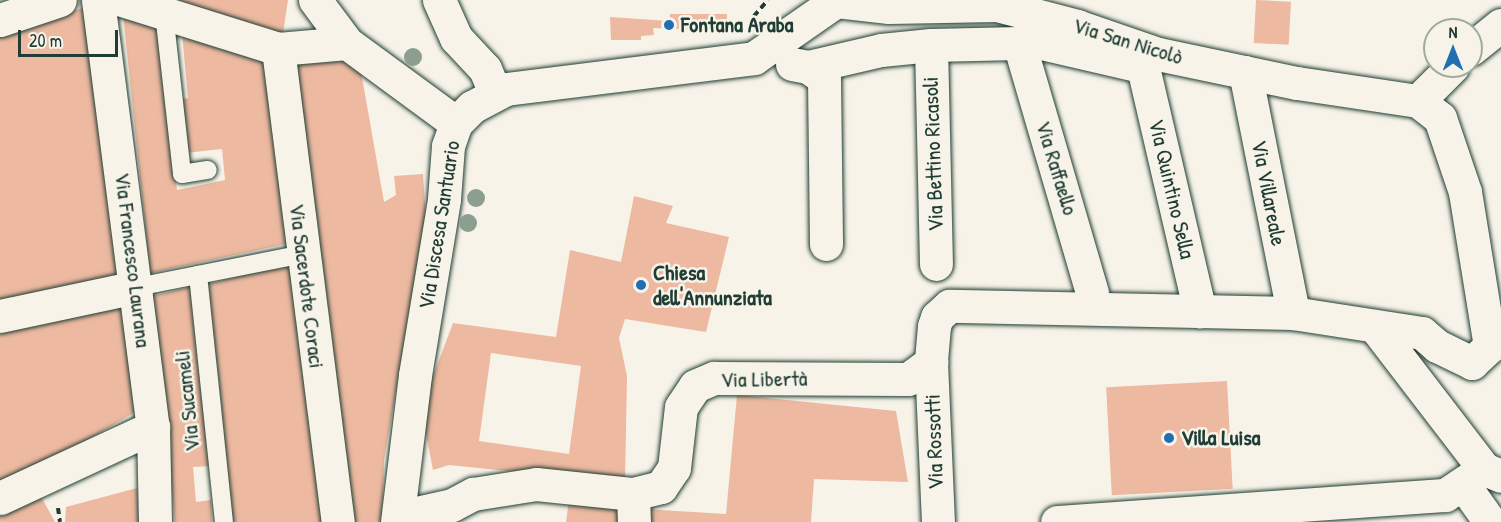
<!DOCTYPE html>
<html>
<head>
<meta charset="utf-8">
<style>
	body { margin:0 }
	#map { position:relative; width:1501px; height:522px; overflow:hidden; background:#f7f3e8; font-family:"Patrick Hand",sans-serif }
	div>[style] { position:absolute }
	[style*='--x'] { left:calc(var(--x)*1px); top:calc(var(--y)*1px); width:calc(var(--w)*1px); rotate:calc(var(--a)*1deg) }
	.building>* { inset:0; background:#edb9a0; transform-origin:0 0 }
	.path>* { height:4px; margin-top:-2px; transform-origin:0; background:repeating-linear-gradient(90deg,#1f3d34 0 6px,transparent 0 10.5px) }
	.roads { filter:drop-shadow(0 0 2px #1f3d34) drop-shadow(0 0 2px #1f3d34) }
	.lane>* { height:18px; margin:-9px; padding:0 9px; transform-origin:9px; border-radius:9px; background:#f7f3e8 }
	.street>* { height:33px; margin:-16.5px; padding:0 16.5px; transform-origin:16.5px; border-radius:16.5px; background:#f7f3e8 }
	.trees>* { width:18px; height:18px; margin:-9px; border-radius:50%; background:#8c9e90 }
	.dots>* { width:16px; height:16px; translate:-50% -50%; box-sizing:border-box; border:3px solid #f7f3e8; border-radius:50% }
	span { translate:-50% -50%; white-space:nowrap; text-align:center; line-height:1.15; -webkit-text-stroke:5px #f7f3e8; paint-order:stroke }
	.poi-label { font-size:22px; color:#1f3d34; font-weight:700 }
	.left { translate:0 -50%; text-align:left }
	.street-label { font-size:22px; color:#1f3d34 }
	.north { position:absolute; left:1423px; top:18px; width:60px; height:60px; box-sizing:border-box; background:#f7f3e8; border:2px solid #a1aaa0; border-radius:50%; rotate:0deg; font-size:16px; font-weight:700; line-height:24px; text-align:center; color:#1f3d34 }
	.north::after { content:''; display:block; margin:auto; width:21px; height:27px; background:#1f6fb2; clip-path:polygon(50% 0,100% 100%,50% 72%,0 100%) }
	.scale { position:absolute; left:18px; top:30px; width:100px; height:27px; box-sizing:border-box; border:3px solid #1f3d34; border-top:0; padding-left:8px; font-size:18px; line-height:21px; white-space:nowrap; color:#1f3d34; -webkit-text-stroke:4px #f7f3e8; paint-order:stroke }
</style>
</head>
<body>
<div id="map">
	<div class="building">
		<i style="clip-path:polygon(163px 0,288px 0,282px 40px)"></i>
		<i style="left:1256px;top:0;width:35px;height:43px;rotate:3deg"></i>
		<i style="clip-path:polygon(86px 7px,121px 283px,0 302px,0 33px)"></i>
		<i style="clip-path:polygon(123px 14px,160px 25px,177px 190px,225px 180px,222px 149px,185px 153px,179px 100px,188px 98px,182px 33px,267px 52px,291px 243px,150px 273px)"></i>
		<i style="clip-path:polygon(670px 14px,727px 14px,727px 31px,653px 28px,654px 35px,641px 36px,641px 40px,611px 40px,610px 17px,669px 21px)"></i>
		<i style="clip-path:polygon(359px 60px,384px 202px,396px 195px,394px 176px,423px 174px,426px 218px,384px 460px,382px 522px,349px 522px,290px 65px)"></i>
		<i style="clip-path:polygon(evenodd,634px 196px,673px 206px,666px 223px,729px 237px,706px 332px,625px 319px,619px 338px,627px 376px,625px 483px,449px 465px,433px 470px,421px 408px,453px 323px,556px 337px,570px 250px,621px 262px,634px 196px,491px 353px,581px 366px,569px 454px,479px 441px,491px 353px)"></i>
		<i style="clip-path:polygon(293px 262px,328px 522px,232px 522px,217px 360px,211px 359px,209px 284px)"></i>
		<i style="clip-path:polygon(191px 287px,212px 466px,193px 467px,196px 502px,211px 500px,212px 522px,175px 522px,153px 296px)"></i>
		<i style="clip-path:polygon(123px 300px,142px 408px,36px 470px,0 486px,0 328px)"></i>
		<i style="left:1227px;top:381px;width:108px;height:121px;rotate:87deg"></i>
		<i style="clip-path:polygon(737px 395px,896px 411px,908px 482px,814px 479px,811px 522px,644px 522px,644px 509px,726px 514px)"></i>
		<i style="clip-path:polygon(137px 488px,139px 522px,65px 522px,66px 507px)"></i>
		<i style="clip-path:polygon(37px 489px,55px 522px,0 522px,0 510px)"></i>
		<i style="clip-path:polygon(569px 500px,626px 505px,626px 522px,566px 522px)"></i>
	</div>
	<div class="path">
		<i style="--x:754;--y:16;--w:21;--a:-49"></i>
		<i style="--x:58;--y:508;--w:14;--a:82"></i>
	</div>
	<div class="roads">
		<div class="lane">
			<i style="--x:164;--y:13;--w:162;--a:83.6"></i>
			<i style="--x:182;--y:174;--w:26;--a:-9"></i>
			<i style="--x:198;--y:275;--w:248;--a:84"></i>
			<i style="--x:137;--y:287;--w:169;--a:-11.2"></i>
		</div>
		<div class="street">
			<i style="--x:98;--y:0;--w:431;--a:82.7"></i>
			<i style="--x:153;--y:427;--w:95;--a:88.8"></i>
			<i style="--x:122;--y:0;--w:164;--a:17.4"></i>
			<i style="--x:278;--y:49;--w:69;--a:-5"></i>
			<i style="--x:315;--y:0;--w:54;--a:53.3"></i>
			<i style="--x:347;--y:43;--w:135;--a:36.3"></i>
			<i style="--x:439;--y:0;--w:42;--a:65.9"></i>
			<i style="--x:456;--y:38;--w:42;--a:46.9"></i>
			<i style="--x:485;--y:69;--w:26;--a:67"></i>
			<i style="--x:836;--y:1;--w:53;--a:6.5"></i>
			<i style="--x:889;--y:7;--w:108;--a:-1.1"></i>
			<i style="--x:997;--y:5;--w:83;--a:14.7"></i>
			<i style="--x:1077;--y:26;--w:86;--a:19.1"></i>
			<i style="--x:1158;--y:54;--w:142;--a:11.8"></i>
			<i style="--x:1297;--y:83;--w:122;--a:8.5"></i>
			<i style="--x:1418;--y:101;--w:28;--a:38"></i>
			<i style="--x:1440;--y:118;--w:78;--a:71.3"></i>
			<i style="--x:1465;--y:192;--w:156;--a:80.8"></i>
			<i style="--x:1490;--y:346;--w:25;--a:137"></i>
			<i style="--x:1472;--y:363;--w:39;--a:-154"></i>
			<i style="--x:1437;--y:346;--w:20;--a:-139"></i>
			<i style="--x:1422;--y:333;--w:131;--a:-171.2"></i>
			<i style="--x:1293;--y:313;--w:344;--a:-178.8"></i>
			<i style="--x:949;--y:306;--w:16;--a:137"></i>
			<i style="--x:937;--y:317;--w:9;--a:108"></i>
			<i style="--x:934;--y:326;--w:36;--a:95"></i>
			<i style="--x:931;--y:362;--w:160;--a:87.5"></i>
			<i style="--x:0;--y:20;--w:63;--a:-18.4"></i>
			<i style="--x:1019;--y:43;--w:260;--a:73.7"></i>
			<i style="--x:931;--y:45;--w:219;--a:88.7"></i>
			<i style="--x:278;--y:49;--w:477;--a:82.8"></i>
			<i style="--x:1471;--y:49;--w:38;--a:-39"></i>
			<i style="--x:792;--y:64;--w:16;--a:11"></i>
			<i style="--x:808;--y:67;--w:19;--a:35"></i>
			<i style="--x:824;--y:78;--w:166;--a:89.3"></i>
			<i style="--x:808;--y:67;--w:75;--a:-13.1"></i>
			<i style="--x:881;--y:50;--w:50;--a:-5.7"></i>
			<i style="--x:931;--y:45;--w:88;--a:-1.3"></i>
			<i style="--x:1019;--y:43;--w:22;--a:0"></i>
			<i style="--x:1041;--y:43;--w:93;--a:13"></i>
			<i style="--x:1143;--y:67;--w:251;--a:76.9"></i>
			<i style="--x:1245;--y:72;--w:246;--a:78.7"></i>
			<i style="--x:1418;--y:101;--w:49;--a:-45"></i>
			<i style="--x:0;--y:316;--w:140;--a:-12"></i>
			<i style="--x:1376;--y:328;--w:178;--a:52.5"></i>
			<i style="--x:1484;--y:469;--w:18;--a:22"></i>
			<i style="--x:1463;--y:484;--w:47;--a:54.6"></i>
			<i style="--x:633;--y:494;--w:28;--a:88"></i>
			<i style="--x:0;--y:498;--w:169;--a:-24.9"></i>
			<i style="--x:398;--y:517;--w:55;--a:-12.5"></i>
			<i style="--x:452;--y:505;--w:24;--a:-28"></i>
			<i style="--x:473;--y:494;--w:64;--a:-9"></i>
			<i style="--x:536;--y:484;--w:98;--a:5.9"></i>
			<i style="--x:633;--y:494;--w:29;--a:-14"></i>
			<i style="--x:661;--y:487;--w:23;--a:-56"></i>
			<i style="--x:674;--y:468;--w:61;--a:-83.5"></i>
			<i style="--x:681;--y:407;--w:25;--a:-56"></i>
			<i style="--x:695;--y:386;--w:21;--a:-23"></i>
			<i style="--x:714;--y:378;--w:194;--a:0.3"></i>
			<i style="--x:908;--y:379;--w:29;--a:-36"></i>
			<i style="--x:397;--y:522;--w:148;--a:-83"></i>
			<i style="--x:415;--y:375;--w:178;--a:-80.6"></i>
			<i style="--x:444;--y:199;--w:53;--a:-85.7"></i>
			<i style="--x:448;--y:146;--w:24;--a:-71"></i>
			<i style="--x:456;--y:123;--w:23;--a:-45"></i>
			<i style="--x:472;--y:107;--w:38;--a:-28"></i>
			<i style="--x:506;--y:89;--w:250;--a:-7.1"></i>
			<i style="--x:754;--y:58;--w:100;--a:-34.8"></i>
			<i style="--x:1057;--y:522;--w:389;--a:-4"></i>
			<i style="--x:1445;--y:495;--w:47;--a:-33.7"></i>
		</div>
	</div>
	<div class="trees">
		<i style="left:413px;top:57px"></i>
		<i style="left:476px;top:198px"></i>
		<i style="left:468px;top:223px"></i>
	</div>
	<div class="dots">
		<i style="left:669px;top:25px;background:#1f6fb2"></i>
		<i style="left:641px;top:285px;background:#1f6fb2"></i>
		<i style="left:1169px;top:438px;background:#1f6fb2"></i>
	</div>
	<div class="poi-label">
		<span class="left" style="left:681px;top:25px">Fontana Araba</span>
		<span class="left" style="left:653px;top:285px">Chiesa<br>dell'Annunziata</span>
		<span class="left" style="left:1181px;top:438px">Villa Luisa</span>
	</div>
	<div class="street-label">
		<span style="left:1128px;top:41px;rotate:17deg">Via San Nicolò</span>
		<span style="left:933px;top:154px;rotate:-92deg">Via Bettino Ricasoli</span>
		<span style="left:1057px;top:168px;rotate:73deg">Via Raffaello</span>
		<span style="left:1172px;top:189px;rotate:77deg">Via Quintino Sella</span>
		<span style="left:1269px;top:193px;rotate:79deg">Via Villareale</span>
		<span style="left:439px;top:225px;rotate:-81deg">Via Discesa Santuario</span>
		<span style="left:133px;top:260px;rotate:83deg">Via Francesco Laurana</span>
		<span style="left:307px;top:286px;rotate:83deg">Via Sacerdote Coraci</span>
		<span style="left:764px;top:379px;rotate:-1deg">Via Libertà</span>
		<span style="left:187px;top:401px;rotate:-96deg">Via Sucameli</span>
		<span style="left:934px;top:442px;rotate:-92deg">Via Rossotti</span>
	</div>
	<div class="north">N</div>
	<div class="scale">20 m</div>
</div>
</body>
</html>
